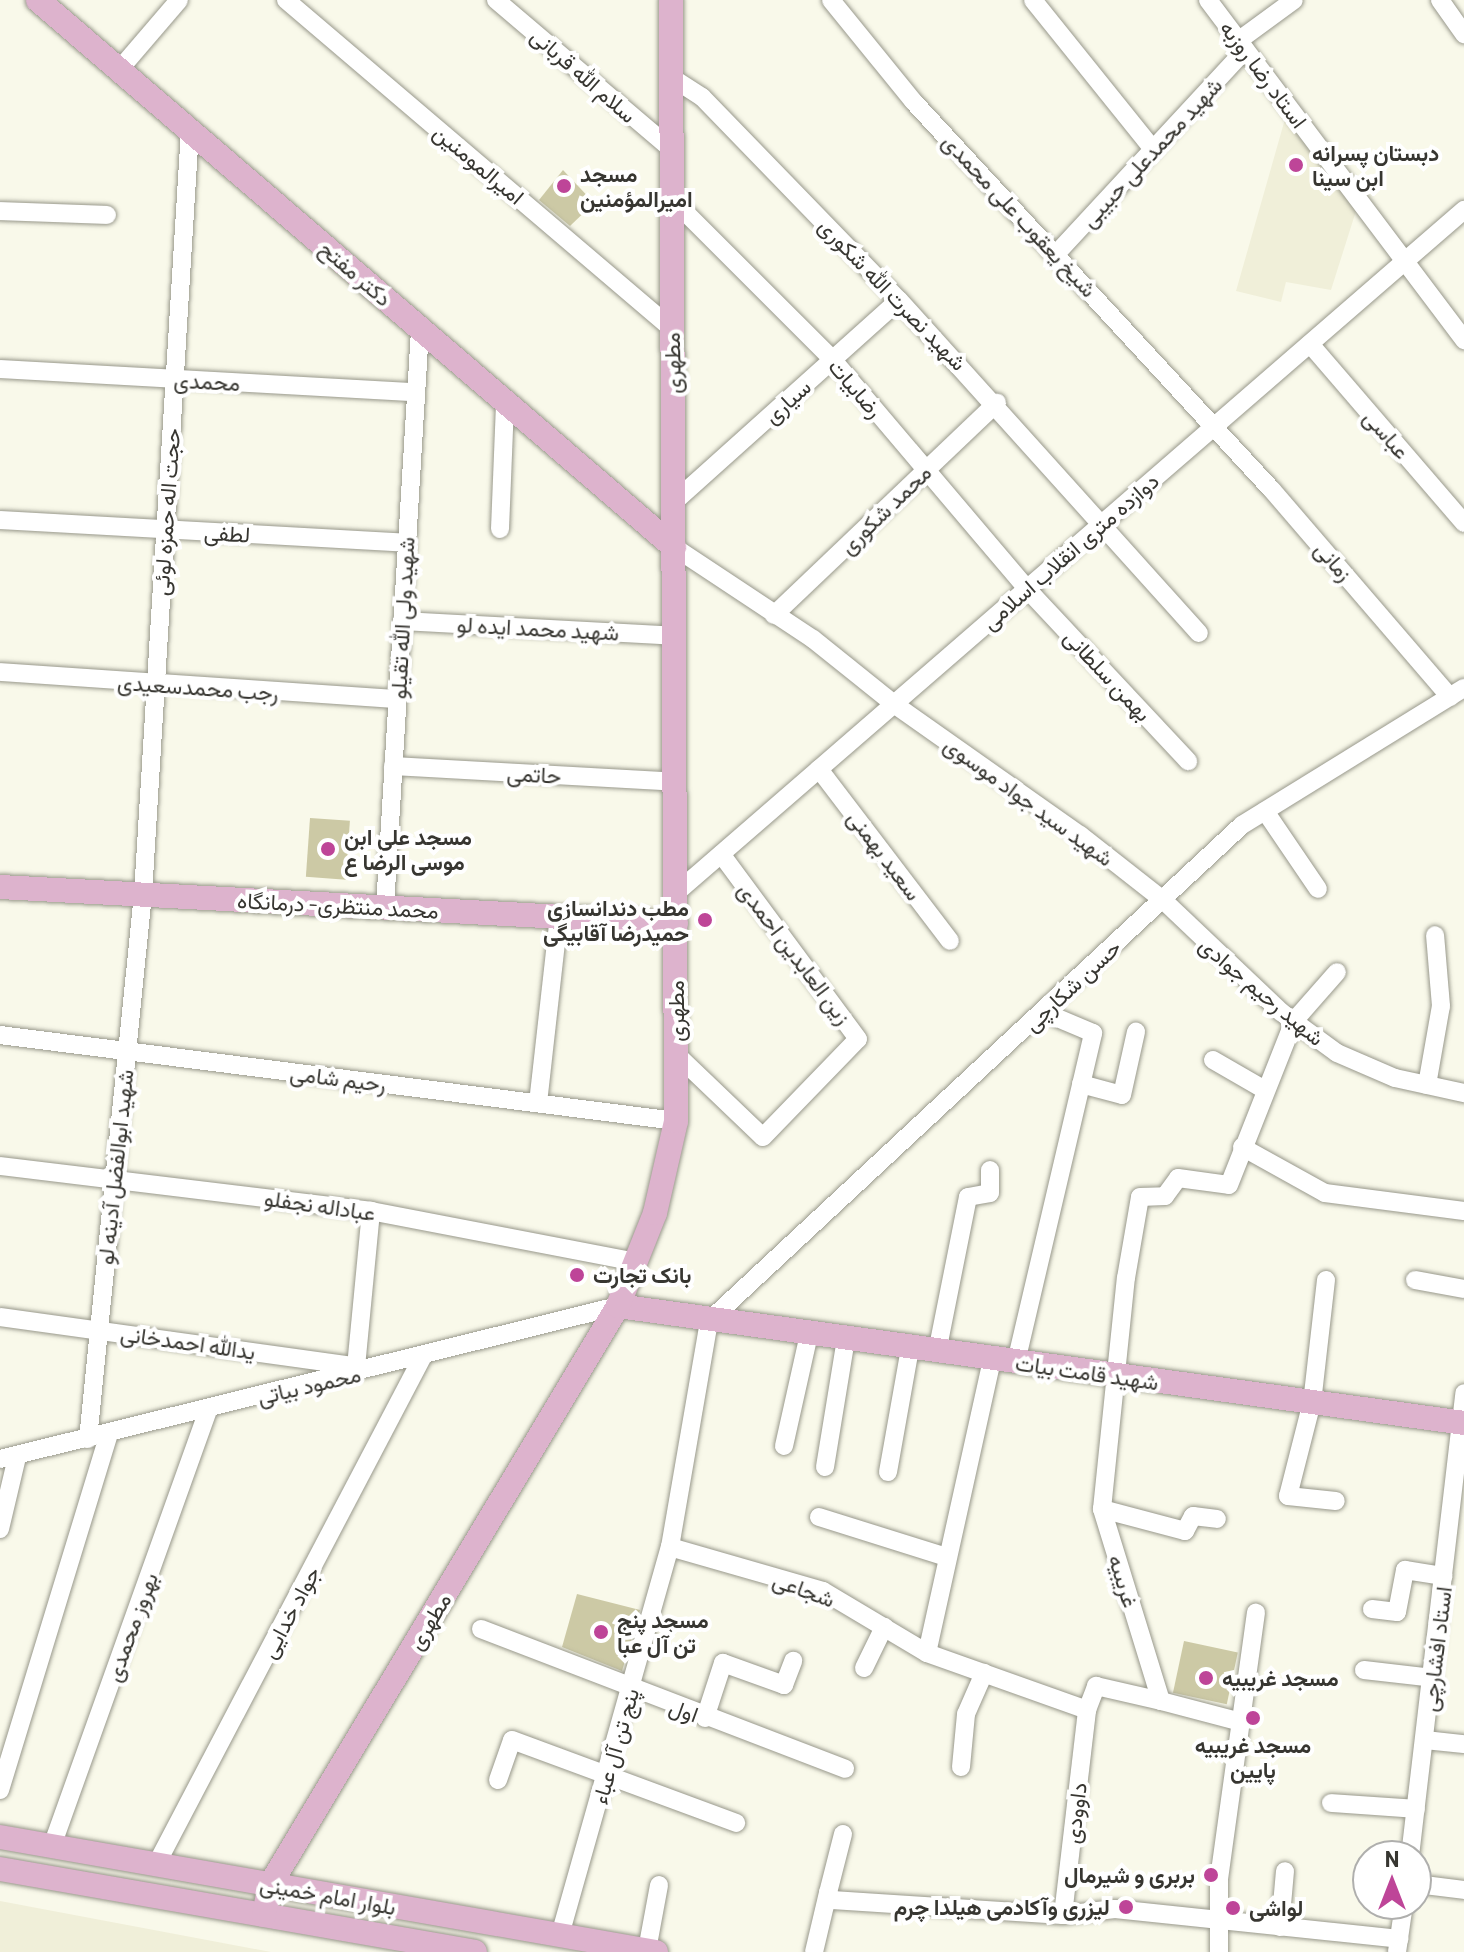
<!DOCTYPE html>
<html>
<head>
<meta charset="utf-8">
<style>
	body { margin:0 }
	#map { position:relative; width:1464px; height:1952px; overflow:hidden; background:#f9f9ea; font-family:Barlow,Vazirmatn,sans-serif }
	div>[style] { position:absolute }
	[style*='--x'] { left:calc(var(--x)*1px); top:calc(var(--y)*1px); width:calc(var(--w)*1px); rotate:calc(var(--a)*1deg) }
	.built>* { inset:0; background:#f0efd9 }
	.building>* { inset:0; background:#ccc9a5; transform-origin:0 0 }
	.roads { filter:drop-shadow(0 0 2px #98988b) drop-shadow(0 0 2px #98988b) }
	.minor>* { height:18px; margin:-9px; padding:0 9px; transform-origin:9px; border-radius:9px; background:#fff }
	.major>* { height:24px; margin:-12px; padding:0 12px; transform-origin:12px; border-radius:12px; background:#ddb3cd }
	.dots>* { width:22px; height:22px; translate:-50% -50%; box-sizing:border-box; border:4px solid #fff; border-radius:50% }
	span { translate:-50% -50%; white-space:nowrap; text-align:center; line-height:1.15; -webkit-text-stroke:8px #fff; paint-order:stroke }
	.street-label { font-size:22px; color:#373631 }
	.poi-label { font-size:22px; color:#373631; font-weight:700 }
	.left { translate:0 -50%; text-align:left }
	.right { translate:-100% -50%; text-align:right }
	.north { position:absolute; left:1352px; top:1840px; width:80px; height:80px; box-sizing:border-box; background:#fff; border:2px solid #afafad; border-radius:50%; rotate:0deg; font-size:22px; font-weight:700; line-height:32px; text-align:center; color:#373631 }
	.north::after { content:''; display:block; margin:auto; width:28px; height:36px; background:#be4598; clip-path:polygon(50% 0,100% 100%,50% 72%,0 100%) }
</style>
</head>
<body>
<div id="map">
	<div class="built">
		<i style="clip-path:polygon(1285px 119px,1356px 211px,1331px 290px,1286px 282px,1281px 302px,1236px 291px)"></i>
		<i style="clip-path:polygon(0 1901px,271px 1952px,0 1952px)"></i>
	</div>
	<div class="building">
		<i style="clip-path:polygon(563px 170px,594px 203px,570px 226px,539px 200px)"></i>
		<i style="left:310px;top:818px;width:40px;height:59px;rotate:4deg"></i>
		<i style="clip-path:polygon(577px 1594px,640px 1610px,622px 1671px,562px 1647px)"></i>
		<i style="left:1184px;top:1641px;width:55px;height:53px;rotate:12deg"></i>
	</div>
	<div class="roads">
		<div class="minor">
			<i style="--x:286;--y:0;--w:506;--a:40.43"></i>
			<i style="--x:496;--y:0;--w:231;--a:40.4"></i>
			<i style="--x:831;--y:0;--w:130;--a:50.9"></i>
			<i style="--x:913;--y:101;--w:529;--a:47.3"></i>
			<i style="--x:1272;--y:490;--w:273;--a:49.3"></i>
			<i style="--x:1033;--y:0;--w:191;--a:51.2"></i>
			<i style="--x:1208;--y:0;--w:426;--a:53"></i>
			<i style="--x:1440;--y:0;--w:42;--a:54.8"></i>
			<i style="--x:1238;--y:41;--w:69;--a:-36.2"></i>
			<i style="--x:119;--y:70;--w:92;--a:-49.4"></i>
			<i style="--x:671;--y:77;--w:37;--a:33"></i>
			<i style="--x:702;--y:97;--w:283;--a:45.9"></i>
			<i style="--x:899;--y:300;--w:448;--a:48"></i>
			<i style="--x:672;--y:199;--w:228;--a:45"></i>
			<i style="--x:833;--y:360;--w:300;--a:49.7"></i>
			<i style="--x:1027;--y:589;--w:236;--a:46.9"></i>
			<i style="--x:0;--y:211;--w:107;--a:2.1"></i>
			<i style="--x:1057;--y:253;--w:277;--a:-47.2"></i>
			<i style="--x:1310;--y:344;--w:236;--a:49.3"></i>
			<i style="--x:0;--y:369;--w:415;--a:3.2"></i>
			<i style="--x:674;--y:502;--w:302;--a:-41.9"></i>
			<i style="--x:0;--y:520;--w:407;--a:3.2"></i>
			<i style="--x:500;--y:529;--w:127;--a:-87.7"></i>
			<i style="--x:674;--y:547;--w:167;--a:33.5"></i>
			<i style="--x:813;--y:639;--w:104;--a:38.7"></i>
			<i style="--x:894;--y:704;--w:228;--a:35.2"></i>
			<i style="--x:1080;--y:835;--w:105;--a:38.1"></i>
			<i style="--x:1163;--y:900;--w:163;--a:43.5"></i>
			<i style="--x:1281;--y:1012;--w:69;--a:36.2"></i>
			<i style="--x:1337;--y:1053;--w:63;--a:23.3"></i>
			<i style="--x:1395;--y:1078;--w:71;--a:12.3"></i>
			<i style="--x:774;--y:615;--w:308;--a:-43.6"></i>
			<i style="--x:402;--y:621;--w:273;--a:3.1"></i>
			<i style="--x:0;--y:672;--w:398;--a:3.9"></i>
			<i style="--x:393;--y:766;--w:283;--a:3.2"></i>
			<i style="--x:819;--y:769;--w:216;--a:52.7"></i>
			<i style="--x:1265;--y:811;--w:94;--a:55.8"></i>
			<i style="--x:676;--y:893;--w:1043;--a:-40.92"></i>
			<i style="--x:385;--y:907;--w:579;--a:-86.53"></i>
			<i style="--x:0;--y:1035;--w:681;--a:7.25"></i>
			<i style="--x:676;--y:1054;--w:120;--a:43.7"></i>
			<i style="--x:763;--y:1137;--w:136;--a:-45.9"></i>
			<i style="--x:858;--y:1039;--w:230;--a:-126.5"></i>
			<i style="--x:1213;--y:1060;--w:60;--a:30"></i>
			<i style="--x:1081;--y:1084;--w:42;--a:15"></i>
			<i style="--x:1122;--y:1095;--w:65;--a:-77.5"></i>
			<i style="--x:1427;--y:1085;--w:80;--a:-80"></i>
			<i style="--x:1441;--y:1006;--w:71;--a:-94.8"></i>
			<i style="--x:538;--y:1103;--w:188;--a:-83.6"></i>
			<i style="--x:1242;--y:1147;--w:95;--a:29"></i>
			<i style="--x:1325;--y:1193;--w:140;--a:7.4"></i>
			<i style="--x:0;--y:1166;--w:374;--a:6.9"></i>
			<i style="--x:371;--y:1211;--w:271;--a:10.9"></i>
			<i style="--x:1326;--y:1280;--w:123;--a:96.5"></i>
			<i style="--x:1312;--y:1402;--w:97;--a:104.3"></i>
			<i style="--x:1288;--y:1496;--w:48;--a:5.9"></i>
			<i style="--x:1415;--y:1280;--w:50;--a:10.4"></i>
			<i style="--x:0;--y:1317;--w:365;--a:7.9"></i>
			<i style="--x:937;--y:1352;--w:158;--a:-78.7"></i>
			<i style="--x:968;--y:1197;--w:22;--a:-10"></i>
			<i style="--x:990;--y:1193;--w:23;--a:-90"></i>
			<i style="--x:1016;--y:1362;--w:338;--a:-76.8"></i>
			<i style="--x:1093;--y:1033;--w:54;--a:-157.2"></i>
			<i style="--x:356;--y:1367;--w:157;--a:-84.5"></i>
			<i style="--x:88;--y:1439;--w:548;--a:-84.24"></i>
			<i style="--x:143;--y:894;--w:765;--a:-86.48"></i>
			<i style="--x:784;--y:1446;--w:115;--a:-77.4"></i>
			<i style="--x:0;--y:1459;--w:637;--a:-13.91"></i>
			<i style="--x:825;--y:1467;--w:130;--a:-80.7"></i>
			<i style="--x:888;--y:1472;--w:126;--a:-79.9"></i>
			<i style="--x:1102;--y:1509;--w:86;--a:14.8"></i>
			<i style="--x:1185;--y:1531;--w:17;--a:-62"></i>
			<i style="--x:1193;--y:1516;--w:24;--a:7"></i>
			<i style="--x:819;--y:1517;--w:134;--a:17.4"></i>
			<i style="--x:0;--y:1529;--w:74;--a:-76.7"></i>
			<i style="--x:670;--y:1547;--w:159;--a:16"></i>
			<i style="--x:823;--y:1591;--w:121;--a:30.8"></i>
			<i style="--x:927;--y:1653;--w:170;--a:19.6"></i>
			<i style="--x:1372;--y:1609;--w:25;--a:7"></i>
			<i style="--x:1397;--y:1612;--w:43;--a:-79.2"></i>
			<i style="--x:1405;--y:1570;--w:39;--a:9"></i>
			<i style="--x:481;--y:1629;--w:390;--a:21"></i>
			<i style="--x:927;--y:1653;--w:301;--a:-77.5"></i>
			<i style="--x:864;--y:1668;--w:46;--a:-64"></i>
			<i style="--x:1364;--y:1670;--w:69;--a:6.6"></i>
			<i style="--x:705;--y:1718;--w:58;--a:-71.9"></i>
			<i style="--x:723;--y:1663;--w:65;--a:19.8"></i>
			<i style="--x:784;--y:1685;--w:26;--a:-69"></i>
			<i style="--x:1241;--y:1722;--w:83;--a:-165.3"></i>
			<i style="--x:1161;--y:1701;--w:201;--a:-107.1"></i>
			<i style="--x:1102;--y:1509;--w:232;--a:-84.1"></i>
			<i style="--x:1126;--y:1278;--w:82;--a:-80.2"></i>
			<i style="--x:1140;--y:1197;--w:25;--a:-2"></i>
			<i style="--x:1165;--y:1196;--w:22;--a:-54"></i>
			<i style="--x:1178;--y:1178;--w:51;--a:7.8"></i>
			<i style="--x:1229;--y:1185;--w:176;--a:-68.4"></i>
			<i style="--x:1294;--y:1021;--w:65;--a:-48.7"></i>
			<i style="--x:1425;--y:1740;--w:39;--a:6"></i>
			<i style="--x:961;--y:1767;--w:53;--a:-84.6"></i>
			<i style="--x:966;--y:1714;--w:45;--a:-66.3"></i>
			<i style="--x:498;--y:1780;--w:42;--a:-70.7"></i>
			<i style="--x:512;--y:1740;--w:239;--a:20.3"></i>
			<i style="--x:0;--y:1790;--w:372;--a:-73"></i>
			<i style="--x:1331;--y:1803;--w:85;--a:4"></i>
			<i style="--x:843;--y:1834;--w:61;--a:104.3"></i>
			<i style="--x:828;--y:1893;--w:8;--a:60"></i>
			<i style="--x:832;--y:1900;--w:231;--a:3.7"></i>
			<i style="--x:1063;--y:1915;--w:52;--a:-6.6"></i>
			<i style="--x:1115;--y:1909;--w:286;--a:6"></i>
			<i style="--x:52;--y:1846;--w:465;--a:-70.3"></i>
			<i style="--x:1410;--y:1856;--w:466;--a:-83.3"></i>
			<i style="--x:156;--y:1865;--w:573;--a:-62.32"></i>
			<i style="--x:1416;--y:1884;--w:48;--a:7.1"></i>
			<i style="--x:1063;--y:1915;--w:206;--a:-83.3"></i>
			<i style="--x:1087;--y:1710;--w:26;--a:-69"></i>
			<i style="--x:1096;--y:1686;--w:67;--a:13"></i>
			<i style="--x:1280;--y:1927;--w:56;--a:-84.9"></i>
			<i style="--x:560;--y:1935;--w:403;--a:-74.2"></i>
			<i style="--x:670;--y:1547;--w:229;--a:-80.2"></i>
			<i style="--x:709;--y:1321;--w:728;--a:-42.94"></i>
			<i style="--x:1242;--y:825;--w:261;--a:-31.7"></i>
			<i style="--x:647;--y:1950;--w:66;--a:-79.5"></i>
			<i style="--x:814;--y:1952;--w:61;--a:-76.7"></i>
			<i style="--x:1219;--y:1952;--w:73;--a:-90"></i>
			<i style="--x:1219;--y:1879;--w:269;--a:-82.1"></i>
			<i style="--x:1397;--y:1952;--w:49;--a:-81.7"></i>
		</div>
		<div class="major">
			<i style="--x:38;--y:0;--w:839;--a:40.7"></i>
			<i style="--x:0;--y:887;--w:677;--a:3.05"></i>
			<i style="--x:618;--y:1306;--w:854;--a:7.87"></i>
			<i style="--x:0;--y:1837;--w:666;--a:9.94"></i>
			<i style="--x:0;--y:1869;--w:482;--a:9.9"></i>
			<i style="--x:264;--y:1915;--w:31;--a:-79"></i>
			<i style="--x:270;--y:1885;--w:676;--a:-58.99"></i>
			<i style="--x:618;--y:1306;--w:100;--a:-68.3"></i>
			<i style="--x:655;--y:1213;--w:94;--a:-77.1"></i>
			<i style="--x:676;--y:1121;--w:1121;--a:-90.26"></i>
		</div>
	</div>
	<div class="dots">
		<i style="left:1296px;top:165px;background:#be4598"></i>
		<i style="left:564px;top:186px;background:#be4598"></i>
		<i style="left:328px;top:849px;background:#be4598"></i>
		<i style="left:705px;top:920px;background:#be4598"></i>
		<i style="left:577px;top:1275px;background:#be4598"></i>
		<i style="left:601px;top:1632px;background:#be4598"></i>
		<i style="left:1206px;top:1678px;background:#be4598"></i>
		<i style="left:1253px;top:1718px;background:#be4598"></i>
		<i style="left:1211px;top:1875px;background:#be4598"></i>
		<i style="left:1126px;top:1907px;background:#be4598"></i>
		<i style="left:1233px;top:1908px;background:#be4598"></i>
	</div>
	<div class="street-label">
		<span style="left:1264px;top:74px;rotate:53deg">استاد رضا روزبه</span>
		<span style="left:584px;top:75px;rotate:41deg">سلام الله قربانی</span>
		<span style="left:1151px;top:152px;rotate:-47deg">شهید محمدعلی حبیبی</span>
		<span style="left:479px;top:164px;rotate:40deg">امیرالمومنین</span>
		<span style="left:1020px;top:215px;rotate:47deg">شیخ یعقوب علی محمدی</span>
		<span style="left:356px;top:273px;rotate:41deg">دکتر مفتح</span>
		<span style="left:893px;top:294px;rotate:46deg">شهید نصرت الله شکوری</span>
		<span style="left:672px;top:363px;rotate:-91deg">مطهری</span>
		<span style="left:207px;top:381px;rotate:3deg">محمدی</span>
		<span style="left:856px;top:388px;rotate:49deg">رضابیات</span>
		<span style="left:787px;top:401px;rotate:-42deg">سیاری</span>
		<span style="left:1387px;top:434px;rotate:49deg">عباسی</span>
		<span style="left:885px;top:509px;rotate:-44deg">محمد شکوری</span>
		<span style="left:166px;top:512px;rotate:-86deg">حجت اله حمزه لوئی</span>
		<span style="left:227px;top:533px;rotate:3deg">لطفی</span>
		<span style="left:1070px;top:551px;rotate:-41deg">دوازده متری انقلاب اسلامی</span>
		<span style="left:1334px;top:561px;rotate:49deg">زمانی</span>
		<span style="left:402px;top:618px;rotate:-87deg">شهید ولی الله تقیلو</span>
		<span style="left:538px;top:628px;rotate:3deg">شهید محمد ایده لو</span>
		<span style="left:1108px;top:675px;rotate:47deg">بهمن سلطانی</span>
		<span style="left:198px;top:687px;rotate:4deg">رجب محمدسعیدی</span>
		<span style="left:534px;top:774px;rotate:3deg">حاتمی</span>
		<span style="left:1029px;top:801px;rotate:36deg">شهید سید جواد موسوی</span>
		<span style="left:885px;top:855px;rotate:53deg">سعید بهمنی</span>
		<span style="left:338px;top:905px;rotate:3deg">محمد منتظری- درمانگاه</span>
		<span style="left:795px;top:953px;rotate:53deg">زین العابدین احمدی</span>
		<span style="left:1072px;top:985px;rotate:-43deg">حسن شکارچی</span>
		<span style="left:1262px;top:991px;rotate:40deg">شهید رحیم جوادی</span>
		<span style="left:676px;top:1011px;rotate:-90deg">مطهری</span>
		<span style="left:338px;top:1078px;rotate:7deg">رحیم شامی</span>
		<span style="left:115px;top:1167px;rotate:-84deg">شهید ابوالفضل آدینه لو</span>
		<span style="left:320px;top:1205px;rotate:8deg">عباداله نجفلو</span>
		<span style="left:188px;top:1342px;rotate:8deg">یدالله احمدخانی</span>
		<span style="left:1087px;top:1372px;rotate:8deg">شهید قامت بیات</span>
		<span style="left:309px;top:1385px;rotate:-13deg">محمود بیاتی</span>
		<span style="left:1124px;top:1581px;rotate:73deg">غریبیه</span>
		<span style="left:804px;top:1589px;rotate:20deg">شجاعی</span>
		<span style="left:290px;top:1612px;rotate:-62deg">جواد خدایی</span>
		<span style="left:429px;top:1621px;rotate:-59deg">مطهری</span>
		<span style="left:131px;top:1627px;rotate:-70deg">بهروز محمدی</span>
		<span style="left:1436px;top:1649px;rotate:-83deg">استاد افشارچی</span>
		<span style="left:684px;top:1710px;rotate:20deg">اول</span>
		<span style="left:615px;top:1746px;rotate:-74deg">پنج تن آل عباء</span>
		<span style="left:1075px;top:1813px;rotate:-83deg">داوودی</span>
		<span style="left:328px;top:1895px;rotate:10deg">بلوار امام خمینی</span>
	</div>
	<div class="poi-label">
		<span class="left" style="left:1312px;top:165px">دبستان پسرانه<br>ابن سینا</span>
		<span class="left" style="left:580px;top:186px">مسجد<br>امیرالمؤمنین</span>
		<span class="left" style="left:344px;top:849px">مسجد علی ابن<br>موسی الرضا ع</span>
		<span class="right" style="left:689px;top:920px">مطب دندانسازی<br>حمیدرضا آقابیگی</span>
		<span class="left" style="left:593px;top:1275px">بانک تجارت</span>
		<span class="left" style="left:617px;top:1632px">مسجد پنج<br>تن آل عبا</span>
		<span class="left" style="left:1222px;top:1678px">مسجد غریبیه</span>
		<span style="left:1253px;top:1757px">مسجد غریبیه<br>پایین</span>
		<span class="right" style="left:1195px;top:1875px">بربری و شیرمال</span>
		<span class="right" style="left:1110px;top:1907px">لیزری وآکادمی هیلدا چرم</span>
		<span class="left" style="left:1249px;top:1908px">لواشی</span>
	</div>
	<div class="north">N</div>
</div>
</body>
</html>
